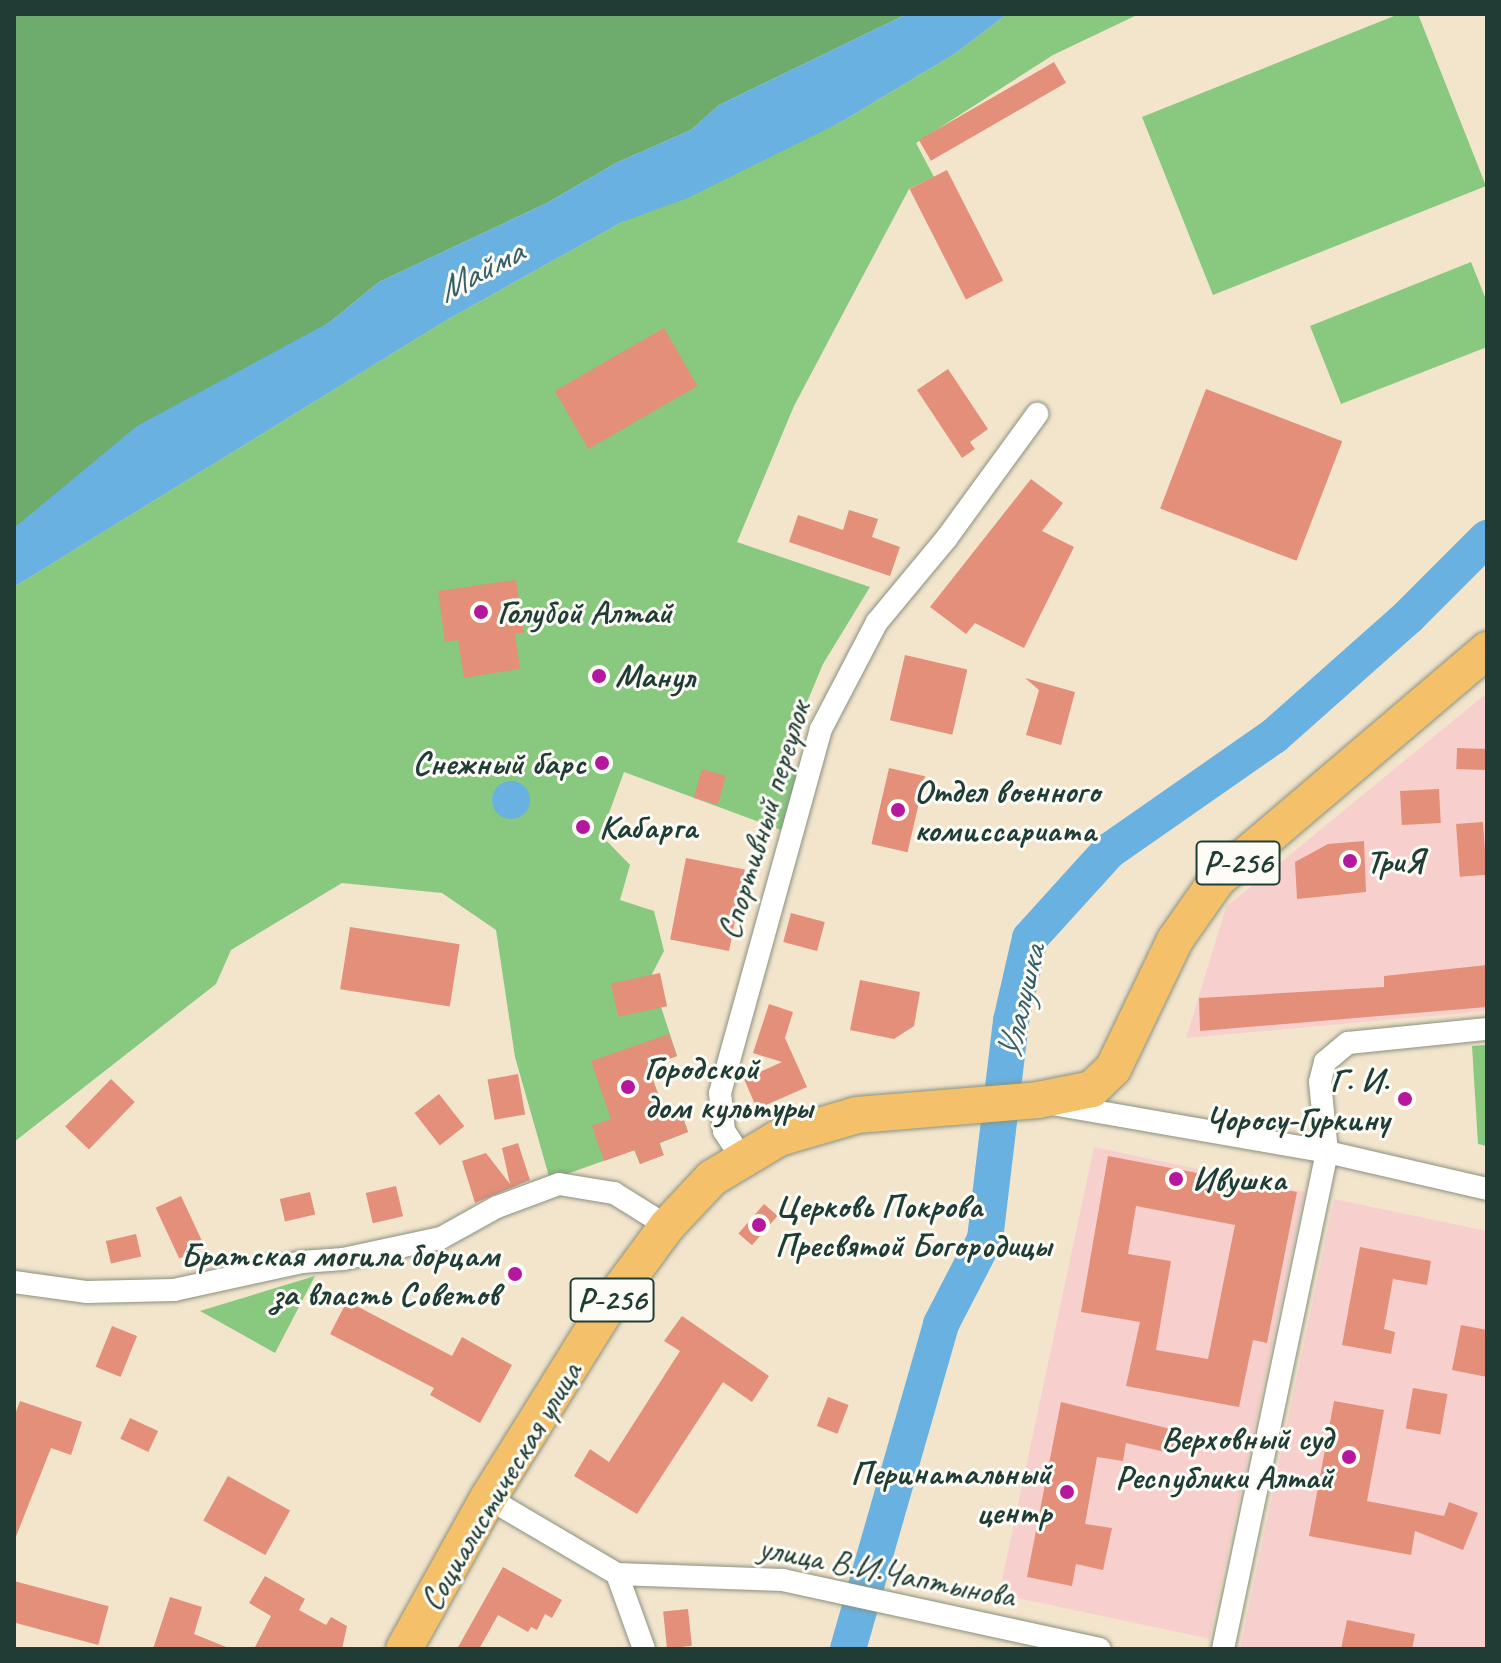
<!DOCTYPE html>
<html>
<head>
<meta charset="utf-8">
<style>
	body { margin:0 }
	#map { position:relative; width:1501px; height:1663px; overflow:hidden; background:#f3e5cc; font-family:Caveat,sans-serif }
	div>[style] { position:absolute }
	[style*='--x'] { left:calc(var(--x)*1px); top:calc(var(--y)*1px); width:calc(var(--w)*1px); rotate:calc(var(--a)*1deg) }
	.built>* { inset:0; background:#f7d0ce; transform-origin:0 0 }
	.green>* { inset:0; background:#89c87f }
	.forest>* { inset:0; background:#6eac6e }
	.water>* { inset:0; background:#68b1e0 }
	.round { border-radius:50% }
	.river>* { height:36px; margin:-18px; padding:0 18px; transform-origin:18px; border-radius:18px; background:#68b1e0 }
	.building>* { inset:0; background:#e38f7a; transform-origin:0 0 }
	.roads { filter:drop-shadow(0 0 2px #899180) drop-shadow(0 0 2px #899180) }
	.street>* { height:22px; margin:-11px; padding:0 11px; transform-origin:11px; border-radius:11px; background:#fff }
	.primary>* { height:36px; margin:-18px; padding:0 18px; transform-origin:18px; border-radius:18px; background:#f4c16a }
	.dots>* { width:22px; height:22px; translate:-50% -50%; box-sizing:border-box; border:4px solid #fdfcf7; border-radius:50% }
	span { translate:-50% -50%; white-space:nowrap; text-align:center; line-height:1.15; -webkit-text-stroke:6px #fdfcf7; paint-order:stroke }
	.shield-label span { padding:2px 6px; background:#fdfcf7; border:2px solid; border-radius:6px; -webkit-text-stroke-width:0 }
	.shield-label { font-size:32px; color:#1f3d34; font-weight:700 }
	.poi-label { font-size:34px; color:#1f3d34; font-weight:700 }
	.left { translate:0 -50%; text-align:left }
	.right { translate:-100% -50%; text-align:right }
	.street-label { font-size:34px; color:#1f3d34 }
	.water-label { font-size:36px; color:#356068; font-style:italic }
	.frame { position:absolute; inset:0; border:16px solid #1f3d34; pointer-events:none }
</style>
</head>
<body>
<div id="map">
	<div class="built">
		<i style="clip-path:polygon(1487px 693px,1487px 1011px,1186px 1038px,1226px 907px)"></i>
		<i style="left:1094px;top:1147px;width:215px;height:457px;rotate:12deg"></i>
		<i style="clip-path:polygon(1334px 1199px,1487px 1231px,1487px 1649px,1240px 1649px)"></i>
	</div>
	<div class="green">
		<i style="clip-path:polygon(1007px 14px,1139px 14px,1053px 55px,916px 143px,934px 177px,909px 189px,794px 406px,737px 542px,870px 587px,823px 664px,782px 762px,802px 770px,781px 830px,624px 772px,601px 835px,630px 865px,620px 900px,654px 911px,664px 951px,651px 976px,677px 1056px,648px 1066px,665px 1113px,680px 1109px,688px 1132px,660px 1143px,663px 1155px,640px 1164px,634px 1150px,550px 1180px,515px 1057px,496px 930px,442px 893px,342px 883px,231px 950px,216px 984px,14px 1142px,14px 587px,445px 321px,622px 222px,841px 122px,956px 53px)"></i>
		<i style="clip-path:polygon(1399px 14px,1418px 14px,1486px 186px,1213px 295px,1142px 117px)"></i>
		<i style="clip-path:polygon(1471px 262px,1487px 302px,1487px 347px,1341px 404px,1310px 326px)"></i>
		<i style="clip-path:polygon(1487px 1045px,1487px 1146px,1478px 1144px,1472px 1046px)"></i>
		<i style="clip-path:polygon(315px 1276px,275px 1353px,200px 1311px)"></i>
	</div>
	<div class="forest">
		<i style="clip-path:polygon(14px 14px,907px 14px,719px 105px,691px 130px,616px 163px,547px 203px,379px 282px,330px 322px,14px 528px)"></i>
	</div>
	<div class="water">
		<i style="clip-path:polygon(907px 14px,1007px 14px,956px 53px,841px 122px,688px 198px,622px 222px,445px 321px,14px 587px,14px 528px,137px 426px,330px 322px,379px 282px,547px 203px,616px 163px,691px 130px,719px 105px)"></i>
		<i class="round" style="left:492px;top:781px;width:38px;height:38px"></i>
	</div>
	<div class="river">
		<i style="--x:848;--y:1649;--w:338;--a:-74"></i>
		<i style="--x:941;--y:1324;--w:96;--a:-62.6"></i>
		<i style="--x:985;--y:1239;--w:220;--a:-83.2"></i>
		<i style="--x:1011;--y:1021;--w:85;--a:-77.1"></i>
		<i style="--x:1030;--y:938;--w:118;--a:-47.8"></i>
		<i style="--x:1109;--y:851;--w:201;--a:-34.9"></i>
		<i style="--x:1274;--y:736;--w:179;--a:-41.6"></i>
		<i style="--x:1408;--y:617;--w:112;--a:-45"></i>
	</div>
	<div class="building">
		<i style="left:1054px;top:62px;width:24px;height:156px;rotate:60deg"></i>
		<i style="left:947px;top:170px;width:124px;height:42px;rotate:63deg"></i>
		<i style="left:664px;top:328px;width:67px;height:126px;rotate:60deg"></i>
		<i style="clip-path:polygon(948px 369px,988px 429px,970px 442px,975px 449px,962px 458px,917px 390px)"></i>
		<i style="left:1206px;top:389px;width:146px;height:128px;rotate:21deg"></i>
		<i style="clip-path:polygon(1031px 479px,1063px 503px,1042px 531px,1074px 547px,1024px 648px,975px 623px,966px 634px,930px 607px)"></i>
		<i style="clip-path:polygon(849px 510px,878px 519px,872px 537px,900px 547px,890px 576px,789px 542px,798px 515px,843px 530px)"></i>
		<i style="clip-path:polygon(516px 580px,524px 633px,515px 634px,520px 669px,464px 678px,458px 640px,445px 642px,438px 591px)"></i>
		<i style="left:905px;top:655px;width:64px;height:67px;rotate:13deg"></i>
		<i style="clip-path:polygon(1025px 678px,1075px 692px,1061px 745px,1026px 735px,1039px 690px)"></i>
		<i style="left:1457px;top:748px;width:30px;height:21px;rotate:2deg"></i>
		<i style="left:889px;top:768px;width:37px;height:78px;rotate:13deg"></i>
		<i style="left:702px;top:769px;width:25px;height:30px;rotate:16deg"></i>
		<i style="left:1439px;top:789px;width:34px;height:39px;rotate:87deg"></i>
		<i style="left:1483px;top:822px;width:53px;height:27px;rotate:86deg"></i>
		<i style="clip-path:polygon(1364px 841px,1366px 892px,1297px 899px,1295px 862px,1328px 844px)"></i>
		<i style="left:686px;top:858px;width:60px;height:83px;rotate:11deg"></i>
		<i style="left:791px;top:913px;width:35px;height:30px;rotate:15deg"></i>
		<i style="left:350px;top:927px;width:111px;height:63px;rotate:9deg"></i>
		<i style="clip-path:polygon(1487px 965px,1487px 1007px,1200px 1031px,1199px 998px,1384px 987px,1384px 976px)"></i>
		<i style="left:660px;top:973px;width:34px;height:50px;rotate:78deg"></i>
		<i style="clip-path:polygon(860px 980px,920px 992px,914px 1026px,894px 1039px,850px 1030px)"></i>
		<i style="clip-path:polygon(769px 1004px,793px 1012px,785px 1038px,807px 1087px,757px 1109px,744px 1079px,782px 1062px,753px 1053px)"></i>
		<i style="clip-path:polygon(669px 1034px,677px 1056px,648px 1066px,665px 1114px,680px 1109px,688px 1132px,659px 1143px,664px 1155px,640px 1164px,635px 1150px,604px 1161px,592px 1126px,611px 1119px,591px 1061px)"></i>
		<i style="left:518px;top:1074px;width:41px;height:31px;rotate:80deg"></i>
		<i style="left:111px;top:1079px;width:33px;height:66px;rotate:44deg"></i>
		<i style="left:439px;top:1094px;width:41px;height:31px;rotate:52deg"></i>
		<i style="clip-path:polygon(518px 1143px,530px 1180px,475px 1203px,462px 1161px,486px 1153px,510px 1184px,502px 1148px)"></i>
		<i style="clip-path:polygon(evenodd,1108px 1156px,1297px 1192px,1267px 1343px,1253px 1340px,1239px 1407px,1126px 1386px,1140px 1322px,1081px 1312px,1108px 1156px,1136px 1206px,1235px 1225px,1208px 1359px,1156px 1350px,1171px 1261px,1128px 1254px,1136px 1206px)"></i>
		<i style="left:396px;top:1186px;width:31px;height:31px;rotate:77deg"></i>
		<i style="left:310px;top:1192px;width:23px;height:31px;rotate:77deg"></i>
		<i style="left:181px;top:1196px;width:56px;height:28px;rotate:65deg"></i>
		<i style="left:764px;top:1204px;width:18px;height:39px;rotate:41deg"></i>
		<i style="left:136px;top:1234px;width:23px;height:31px;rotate:77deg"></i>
		<i style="clip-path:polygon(1360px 1247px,1431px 1261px,1427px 1285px,1393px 1279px,1384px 1329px,1395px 1332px,1391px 1354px,1342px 1345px)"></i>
		<i style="clip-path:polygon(347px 1301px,452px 1356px,462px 1337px,512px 1365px,480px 1423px,430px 1395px,434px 1388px,330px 1334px)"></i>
		<i style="clip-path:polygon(682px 1316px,769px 1376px,752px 1402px,723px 1382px,637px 1514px,574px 1476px,590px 1449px,609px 1462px,680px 1351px,664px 1341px)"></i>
		<i style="clip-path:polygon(1461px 1325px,1487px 1330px,1487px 1377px,1452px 1370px)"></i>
		<i style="left:112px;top:1326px;width:27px;height:44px;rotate:22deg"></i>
		<i style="left:1413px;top:1388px;width:35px;height:41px;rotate:10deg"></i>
		<i style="left:828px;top:1397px;width:22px;height:31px;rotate:21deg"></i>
		<i style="clip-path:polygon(20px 1401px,82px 1422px,71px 1455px,51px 1448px,15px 1539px,14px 1417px)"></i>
		<i style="clip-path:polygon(1334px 1401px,1384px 1410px,1367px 1501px,1444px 1516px,1449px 1502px,1478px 1513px,1463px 1550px,1415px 1531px,1411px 1555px,1309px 1536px)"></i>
		<i style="clip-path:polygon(1061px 1402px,1179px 1431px,1174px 1454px,1126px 1443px,1123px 1461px,1097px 1457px,1085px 1524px,1112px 1528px,1103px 1570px,1076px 1564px,1072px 1586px,1027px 1577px)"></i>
		<i style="left:130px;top:1418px;width:31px;height:23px;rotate:25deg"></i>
		<i style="left:228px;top:1476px;width:71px;height:51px;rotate:29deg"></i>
		<i style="clip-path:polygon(503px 1567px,562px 1600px,552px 1618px,545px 1614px,537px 1630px,531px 1627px,528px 1632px,498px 1615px,479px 1649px,457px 1649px)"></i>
		<i style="clip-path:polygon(265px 1576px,305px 1599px,299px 1610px,326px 1625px,331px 1617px,347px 1626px,342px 1649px,254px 1649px,271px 1616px,249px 1603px)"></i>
		<i style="left:14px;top:1581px;width:98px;height:40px;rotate:15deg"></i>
		<i style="clip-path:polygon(170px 1597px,202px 1607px,194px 1634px,231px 1649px,153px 1649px)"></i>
		<i style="left:688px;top:1609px;width:37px;height:25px;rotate:84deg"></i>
		<i style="clip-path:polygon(1347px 1620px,1415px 1634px,1412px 1649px,1341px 1649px)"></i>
	</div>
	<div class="roads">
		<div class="street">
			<i style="--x:1053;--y:1104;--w:278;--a:9.9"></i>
			<i style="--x:1327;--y:1152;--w:164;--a:13"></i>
			<i style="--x:741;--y:1157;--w:31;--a:-123"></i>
			<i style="--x:724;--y:1131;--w:38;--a:-96"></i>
			<i style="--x:720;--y:1093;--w:378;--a:-74.5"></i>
			<i style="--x:821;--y:729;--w:121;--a:-62.4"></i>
			<i style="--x:877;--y:622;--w:108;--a:-50.3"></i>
			<i style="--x:946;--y:539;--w:155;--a:-53.9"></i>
			<i style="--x:14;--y:1282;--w:74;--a:7.8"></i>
			<i style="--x:87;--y:1292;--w:87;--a:-1.3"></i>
			<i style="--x:174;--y:1290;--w:131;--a:-12.3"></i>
			<i style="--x:302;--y:1262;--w:41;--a:-4.2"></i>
			<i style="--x:343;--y:1259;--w:100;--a:-12.1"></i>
			<i style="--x:441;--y:1238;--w:64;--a:-29"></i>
			<i style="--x:497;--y:1207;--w:66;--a:-20.4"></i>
			<i style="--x:559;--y:1184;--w:56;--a:9.3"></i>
			<i style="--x:614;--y:1193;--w:62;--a:31.9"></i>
			<i style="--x:488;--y:1498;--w:150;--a:30.5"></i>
			<i style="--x:617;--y:1574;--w:166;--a:2.1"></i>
			<i style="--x:783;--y:1580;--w:324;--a:12.3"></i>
			<i style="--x:617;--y:1574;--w:80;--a:70.2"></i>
			<i style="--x:1223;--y:1649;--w:508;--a:-78.18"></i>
			<i style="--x:1327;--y:1152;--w:70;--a:-95.7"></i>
			<i style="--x:1320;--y:1082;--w:21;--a:-76"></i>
			<i style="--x:1325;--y:1062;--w:30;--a:-40"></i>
			<i style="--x:1348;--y:1043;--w:140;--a:-5.8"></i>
		</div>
		<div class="primary">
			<i style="--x:404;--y:1649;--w:173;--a:-60.9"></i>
			<i style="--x:488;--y:1498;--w:226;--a:-58"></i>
			<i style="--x:608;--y:1306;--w:99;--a:-53.6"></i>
			<i style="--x:667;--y:1226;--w:66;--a:-46.8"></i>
			<i style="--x:712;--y:1178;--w:78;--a:-30.8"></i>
			<i style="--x:779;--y:1138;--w:81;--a:-16.4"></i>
			<i style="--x:857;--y:1115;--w:182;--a:-4.7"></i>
			<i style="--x:1038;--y:1100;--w:55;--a:-11.5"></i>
			<i style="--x:1092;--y:1089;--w:29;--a:-44"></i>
			<i style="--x:1113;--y:1069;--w:143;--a:-64.3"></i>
			<i style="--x:1175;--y:940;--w:73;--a:-55"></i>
			<i style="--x:1217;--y:880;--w:355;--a:-40.4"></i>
		</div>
	</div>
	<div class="dots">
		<i style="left:481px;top:612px;background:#b5179e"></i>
		<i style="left:599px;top:676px;background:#b5179e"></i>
		<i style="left:602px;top:763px;background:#b5179e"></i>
		<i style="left:898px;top:810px;background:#b5179e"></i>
		<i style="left:583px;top:827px;background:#b5179e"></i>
		<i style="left:1350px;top:861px;background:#b5179e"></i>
		<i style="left:628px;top:1087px;background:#b5179e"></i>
		<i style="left:1405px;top:1099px;background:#b5179e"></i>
		<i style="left:1176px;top:1179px;background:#b5179e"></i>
		<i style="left:759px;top:1225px;background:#b5179e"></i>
		<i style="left:515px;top:1274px;background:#b5179e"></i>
		<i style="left:1349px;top:1457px;background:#b5179e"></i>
		<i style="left:1067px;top:1492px;background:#b5179e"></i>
	</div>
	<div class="shield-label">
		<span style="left:1238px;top:863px">Р-256</span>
		<span style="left:612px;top:1300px">Р-256</span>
	</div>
	<div class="poi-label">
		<span class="left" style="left:497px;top:612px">Голубой Алтай</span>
		<span class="left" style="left:615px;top:676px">Манул</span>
		<span class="right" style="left:586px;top:763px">Снежный барс</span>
		<span class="left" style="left:914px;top:810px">Отдел военного<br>комиссариата</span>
		<span class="left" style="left:599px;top:827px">Кабарга</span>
		<span class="left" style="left:1366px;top:861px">ТриЯ</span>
		<span class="left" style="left:644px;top:1087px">Городской<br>дом культуры</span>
		<span class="right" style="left:1389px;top:1099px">Г. И.<br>Чоросу-Гуркину</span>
		<span class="left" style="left:1192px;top:1179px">Ивушка</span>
		<span class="left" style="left:775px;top:1225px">Церковь Покрова<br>Пресвятой Богородицы</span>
		<span class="right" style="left:499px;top:1274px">Братская могила борцам<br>за власть Советов</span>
		<span class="right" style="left:1333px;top:1457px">Верховный суд<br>Республики Алтай</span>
		<span class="right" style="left:1051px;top:1492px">Перинатальный<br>центр</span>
	</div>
	<div class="street-label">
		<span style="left:763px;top:820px;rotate:-73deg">Спортивный переулок</span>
		<span style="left:500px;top:1486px;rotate:-59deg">Социалистическая улица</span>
		<span style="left:887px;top:1571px;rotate:11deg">улица В.И.Чаптынова</span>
	</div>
	<div class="water-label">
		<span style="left:480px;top:271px;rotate:-28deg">Майма</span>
		<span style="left:1021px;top:1003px;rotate:-77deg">Улалушка</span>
	</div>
	<div class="frame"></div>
</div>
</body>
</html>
